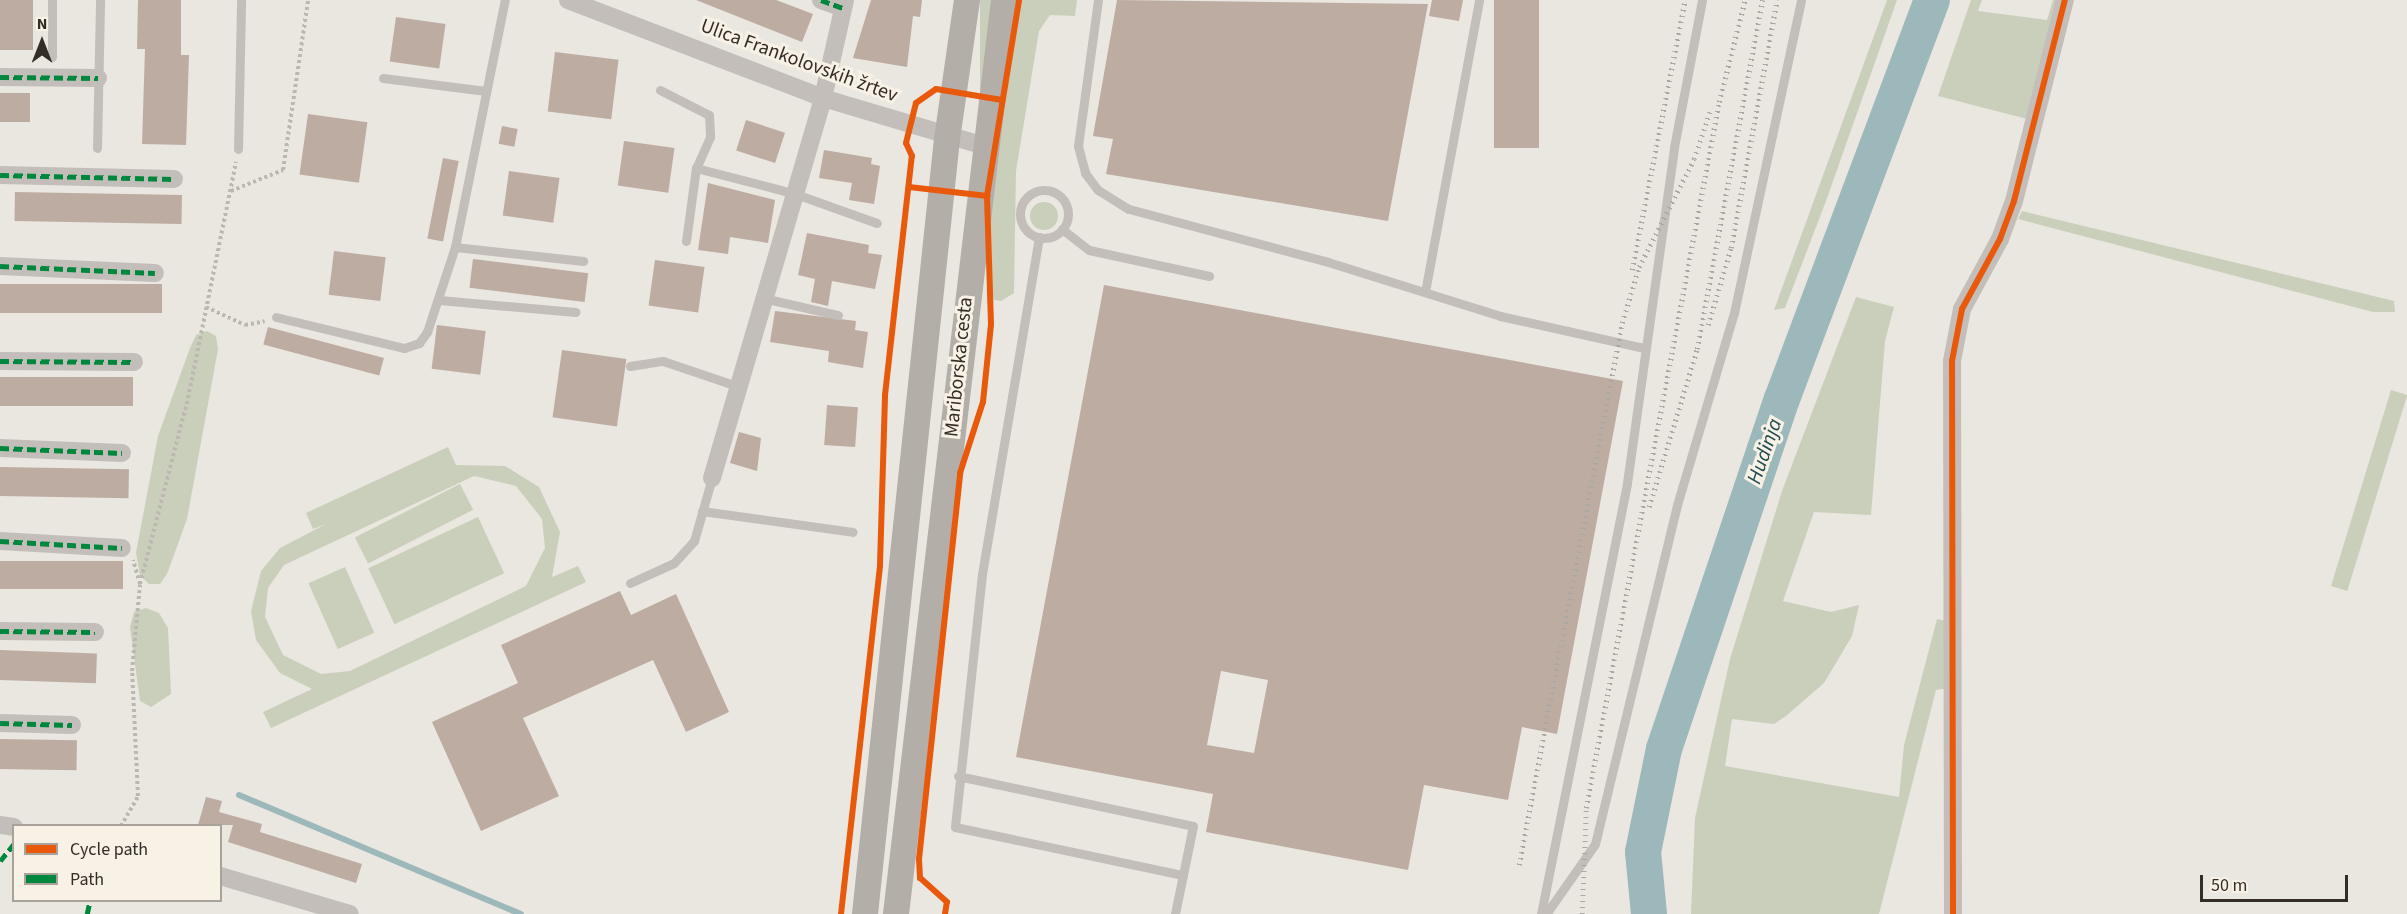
<!DOCTYPE html>
<html>
<head>
<meta charset="utf-8">
<style>
	body { margin:0 }
	#map { position:relative; width:2407px; height:914px; overflow:hidden; background:#eae6e0; font-family:"Source Sans 3",sans-serif }
	div>[style] { position:absolute }
	[style*='--x'] { left:calc(var(--x)*1px); top:calc(var(--y)*1px); width:calc(var(--w)*1px); rotate:calc(var(--a)*1deg) }
	.green>* { inset:0; background:#cacfbb; transform-origin:0 0 }
	.round { border-radius:50% }
	.stream>* { height:6px; margin:-3px; padding:0 3px; transform-origin:3px; border-radius:3px; background:#9db8ba }
	.river>* { height:36px; margin:-18px; padding:0 18px; transform-origin:18px; border-radius:18px; background:#9db8ba }
	.building>* { inset:0; background:#bdaca2; transform-origin:0 0 }
	.path>* { height:4px; margin-top:-2px; transform-origin:0; background:repeating-linear-gradient(90deg,#bcb7b1 0 3px,transparent 0 6px) }
	.service>* { height:9px; margin:-4.5px; padding:0 4.5px; transform-origin:4.5px; border-radius:4.5px; background:#c3beb9 }
	.service>.ring { margin:-4.5px; padding:0; box-sizing:content-box; background:none; border:9px solid #c3beb9; border-radius:50% }
	.minor>* { height:18px; margin:-9px; padding:0 9px; transform-origin:9px; border-radius:9px; background:#c3beb9 }
	.secondary>* { height:26px; margin:-13px; padding:0 13px; transform-origin:13px; border-radius:13px; background:#b4aea9 }
	.rail>* { height:4.5px; margin-top:-2.25px; transform-origin:0; background:repeating-linear-gradient(90deg,#aba7a3 0 1.5px,transparent 0 6px) }
	.quiet>* { height:4.5px; margin-top:-2.25px; transform-origin:0; background:repeating-linear-gradient(90deg,#00873e 0 9px,transparent 0 13.5px) }
	.cycleway>* { height:6px; margin:-3px; padding:0 3px; transform-origin:3px; border-radius:3px; background:#e8590c }
	span { translate:-50% -50%; white-space:nowrap; text-align:center; line-height:1.15; -webkit-text-stroke:6px #f7f1e6; paint-order:stroke }
	.street-label { font-size:20px; color:#342c27 }
	.water-label { font-size:21px; color:#204b52; font-style:italic }
	.legend { position:absolute; left:12px; top:824px; width:210px; height:78px; box-sizing:border-box; background:#f7f1e6; border:2px solid #a9a29a; margin:0; padding:8px 10px; list-style:none; font-size:18px; color:#342c27 }
	.legend li { display:flex; align-items:center; gap:12px; height:30px }
	.legend b { width:30px; border:2px solid #a9a29a }
	.north { position:absolute; left:12px; top:12px; width:60px; height:60px; -webkit-text-stroke:4px #f7f1e6; paint-order:stroke; rotate:0deg; font-size:16px; font-weight:700; line-height:24px; text-align:center; color:#342c27 }
	.north::after { content:''; display:block; margin:auto; width:21px; height:27px; background:#342c27; clip-path:polygon(50% 0,100% 100%,50% 72%,0 100%) }
	.scale { position:absolute; left:2200px; top:875px; width:148px; height:27px; box-sizing:border-box; border:3px solid #342c27; border-top:0; padding-left:8px; font-size:18px; line-height:21px; white-space:nowrap; color:#342c27; -webkit-text-stroke:4px #f7f1e6; paint-order:stroke }
</style>
</head>
<body>
<div id="map">
	<div class="green">
		<i style="left:980px;top:0;width:11px;height:93px"></i>
		<i style="clip-path:polygon(1016px 0,1077px 0,1075px 16px,1050px 15px,1039px 31px,1016px 171px,1014px 293px,1001px 301px,994px 300px,992px 288px,990px 197px)"></i>
		<i style="clip-path:polygon(1887px 0,1897px 0,1826px 201px,1785px 308px,1774px 310px)"></i>
		<i style="clip-path:polygon(1971px 0,1982px 0,1978px 11px,2047px 20px,2053px 0,2060px 0,2031px 120px,1938px 96px)"></i>
		<i class="round" style="left:1030px;top:202px;width:28px;height:28px"></i>
		<i style="clip-path:polygon(2022px 211px,2394px 301px,2395px 312px,2373px 312px,2018px 219px)"></i>
		<i style="clip-path:polygon(1856px 297px,1894px 307px,1885px 341px,1871px 515px,1814px 512px,1783px 601px,1831px 612px,1859px 605px,1852px 636px,1824px 683px,1786px 716px,1774px 724px,1732px 719px,1725px 766px,1899px 797px,1904px 745px,1937px 619px,1948px 621px,1948px 688px,1936px 690px,1879px 914px,1691px 914px,1695px 818px,1730px 659px,1782px 491px)"></i>
		<i style="clip-path:polygon(207px 331px,216px 336px,218px 349px,187px 519px,167px 574px,160px 584px,149px 584px,140px 575px,136px 553px,158px 436px,190px 348px,196px 335px)"></i>
		<i style="left:2391px;top:390px;width:17px;height:205px;rotate:17deg"></i>
		<i style="clip-path:polygon(evenodd,448px 447px,456px 465px,505px 466px,539px 487px,560px 532px,552px 577px,578px 566px,586px 582px,271px 728px,263px 712px,312px 689px,280px 673px,256px 640px,251px 611px,261px 571px,280px 548px,326px 524px,313px 529px,306px 513px,448px 447px,474px 476px,516px 486px,542px 519px,545px 548px,526px 586px,350px 671px,321px 674px,283px 655px,265px 617px,268px 588px,284px 565px,474px 476px)"></i>
		<i style="left:460px;top:484px;width:29px;height:118px;rotate:63deg"></i>
		<i style="left:478px;top:517px;width:62px;height:121px;rotate:65deg"></i>
		<i style="left:345px;top:567px;width:72px;height:40px;rotate:66deg"></i>
		<i style="clip-path:polygon(146px 608px,159px 613px,168px 628px,171px 694px,151px 707px,140px 701px,130px 627px,134px 612px)"></i>
	</div>
	<div class="stream">
		<i style="--x:239;--y:795;--w:306;--a:22.9"></i>
	</div>
	<div class="river">
		<i style="--x:1649;--y:914;--w:62;--a:-95.5"></i>
		<i style="--x:1643;--y:852;--w:105;--a:-78.5"></i>
		<i style="--x:1664;--y:749;--w:369;--a:-71.4"></i>
		<i style="--x:1782;--y:399;--w:426;--a:-69.4"></i>
	</div>
	<div class="building">
		<i style="left:0;top:0;width:33px;height:50px"></i>
		<i style="clip-path:polygon(138px 0,181px 0,181px 55px,189px 55px,186px 145px,142px 144px,145px 49px,137px 49px)"></i>
		<i style="clip-path:polygon(696px 0,776px 0,813px 14px,802px 42px)"></i>
		<i style="clip-path:polygon(871px 0,922px 0,920px 17px,913px 16px,907px 67px,853px 58px)"></i>
		<i style="clip-path:polygon(1117px 0,1428px 4px,1388px 221px,1106px 174px,1113px 139px,1093px 136px)"></i>
		<i style="clip-path:polygon(1432px 0,1463px 0,1459px 21px,1429px 16px)"></i>
		<i style="left:1494px;top:0;width:45px;height:148px"></i>
		<i style="left:396px;top:17px;width:50px;height:45px;rotate:8deg"></i>
		<i style="left:555px;top:52px;width:64px;height:60px;rotate:7deg"></i>
		<i style="left:0;top:93px;width:30px;height:29px"></i>
		<i style="left:308px;top:114px;width:60px;height:61px;rotate:8deg"></i>
		<i style="left:746px;top:120px;width:41px;height:32px;rotate:18deg"></i>
		<i style="left:502px;top:126px;width:16px;height:18px;rotate:11deg"></i>
		<i style="left:624px;top:141px;width:51px;height:45px;rotate:8deg"></i>
		<i style="clip-path:polygon(824px 150px,872px 158px,871px 164px,880px 166px,874px 204px,849px 200px,852px 183px,819px 178px)"></i>
		<i style="left:443px;top:158px;width:16px;height:82px;rotate:11deg"></i>
		<i style="left:509px;top:171px;width:51px;height:45px;rotate:8deg"></i>
		<i style="clip-path:polygon(708px 183px,775px 200px,768px 243px,730px 237px,728px 254px,698px 250px)"></i>
		<i style="left:15px;top:192px;width:167px;height:29px;rotate:1deg"></i>
		<i style="clip-path:polygon(807px 233px,869px 245px,868px 253px,882px 255px,875px 289px,832px 281px,828px 306px,811px 302px,815px 279px,798px 275px)"></i>
		<i style="left:334px;top:251px;width:52px;height:44px;rotate:7deg"></i>
		<i style="left:473px;top:259px;width:116px;height:29px;rotate:7deg"></i>
		<i style="left:655px;top:260px;width:50px;height:46px;rotate:8deg"></i>
		<i style="left:0;top:284px;width:162px;height:29px"></i>
		<i style="clip-path:polygon(evenodd,1104px 285px,1623px 381px,1557px 734px,1522px 727px,1508px 800px,1424px 785px,1408px 870px,1206px 832px,1213px 794px,1016px 757px,1104px 285px,1221px 671px,1268px 680px,1254px 753px,1207px 745px,1221px 671px)"></i>
		<i style="clip-path:polygon(775px 311px,856px 321px,855px 330px,868px 332px,863px 368px,828px 362px,829px 351px,770px 342px)"></i>
		<i style="left:437px;top:325px;width:49px;height:44px;rotate:7deg"></i>
		<i style="left:268px;top:327px;width:120px;height:18px;rotate:15deg"></i>
		<i style="left:562px;top:350px;width:65px;height:68px;rotate:8deg"></i>
		<i style="left:0;top:377px;width:133px;height:29px"></i>
		<i style="left:827px;top:405px;width:31px;height:40px;rotate:4deg"></i>
		<i style="clip-path:polygon(739px 432px,761px 438px,757px 471px,730px 463px)"></i>
		<i style="left:0;top:467px;width:129px;height:29px;rotate:1deg"></i>
		<i style="left:0;top:561px;width:123px;height:28px"></i>
		<i style="clip-path:polygon(620px 591px,631px 615px,676px 594px,729px 712px,686px 732px,653px 660px,523px 718px,559px 796px,481px 831px,432px 722px,518px 683px,501px 645px)"></i>
		<i style="left:0;top:650px;width:97px;height:30px;rotate:2deg"></i>
		<i style="left:0;top:739px;width:77px;height:30px;rotate:1deg"></i>
		<i style="clip-path:polygon(206px 797px,222px 801px,219px 812px,262px 824px,260px 832px,362px 864px,356px 883px,228px 842px,233px 825px,198px 825px)"></i>
	</div>
	<div class="path">
		<i style="--x:231;--y:191;--w:56;--a:-22"></i>
		<i style="--x:283;--y:170;--w:172;--a:-81.6"></i>
		<i style="--x:206;--y:307;--w:43;--a:24.8"></i>
		<i style="--x:245;--y:325;--w:20;--a:-11"></i>
		<i style="--x:140;--y:584;--w:192;--a:-75.5"></i>
		<i style="--x:188;--y:398;--w:241;--a:-78.5"></i>
		<i style="--x:121;--y:826;--w:34;--a:-60"></i>
		<i style="--x:138;--y:796;--w:125;--a:-92.7"></i>
		<i style="--x:132;--y:671;--w:87;--a:-84.7"></i>
		<i style="--x:140;--y:584;--w:25;--a:-106"></i>
	</div>
	<div class="service">
		<i style="--x:52;--y:0;--w:57;--a:90"></i>
		<i style="--x:1098;--y:0;--w:147;--a:97.8"></i>
		<i style="--x:1078;--y:146;--w:28;--a:75"></i>
		<i style="--x:1085;--y:173;--w:21;--a:53"></i>
		<i style="--x:1098;--y:190;--w:36;--a:32"></i>
		<i style="--x:1129;--y:209;--w:206;--a:14.9"></i>
		<i style="--x:1328;--y:262;--w:180;--a:17.4"></i>
		<i style="--x:1500;--y:316;--w:148;--a:12.5"></i>
		<i style="--x:383;--y:78;--w:104;--a:7.2"></i>
		<i style="--x:660;--y:90;--w:55;--a:27"></i>
		<i style="--x:709;--y:115;--w:22;--a:87"></i>
		<i style="--x:710;--y:137;--w:34;--a:114"></i>
		<i style="--x:97;--y:148;--w:148;--a:-88.8"></i>
		<i style="--x:238;--y:149;--w:149;--a:-88.8"></i>
		<i class="ring" style="left:1020px;top:190px;width:39px;height:39px"></i>
		<i style="--x:1062;--y:229;--w:34;--a:38"></i>
		<i style="--x:1089;--y:250;--w:123;--a:12.2"></i>
		<i style="--x:1039;--y:237;--w:342;--a:99.6"></i>
		<i style="--x:982;--y:574;--w:254;--a:96.1"></i>
		<i style="--x:955;--y:827;--w:233;--a:11.9"></i>
		<i style="--x:686;--y:241;--w:74;--a:-82.2"></i>
		<i style="--x:696;--y:168;--w:100;--a:14.5"></i>
		<i style="--x:793;--y:193;--w:89;--a:19.7"></i>
		<i style="--x:455;--y:247;--w:129;--a:6.2"></i>
		<i style="--x:1425;--y:292;--w:297;--a:-79.5"></i>
		<i style="--x:763;--y:298;--w:77;--a:12.8"></i>
		<i style="--x:439;--y:300;--w:137;--a:5"></i>
		<i style="--x:276;--y:317;--w:132;--a:13.6"></i>
		<i style="--x:404;--y:348;--w:16;--a:-18"></i>
		<i style="--x:419;--y:343;--w:14;--a:-54"></i>
		<i style="--x:427;--y:332;--w:89;--a:-71.8"></i>
		<i style="--x:455;--y:247;--w:252;--a:-78.6"></i>
		<i style="--x:630;--y:366;--w:33;--a:-9"></i>
		<i style="--x:663;--y:361;--w:78;--a:18.7"></i>
		<i style="--x:702;--y:511;--w:152;--a:7.9"></i>
		<i style="--x:630;--y:583;--w:48;--a:-24.4"></i>
		<i style="--x:674;--y:563;--w:30;--a:-48"></i>
		<i style="--x:694;--y:541;--w:66;--a:-74.1"></i>
		<i style="--x:958;--y:776;--w:240;--a:12"></i>
		<i style="--x:1193;--y:826;--w:90;--a:101.6"></i>
		<i style="--x:1541;--y:914;--w:439;--a:-78.7"></i>
		<i style="--x:1627;--y:483;--w:339;--a:-82"></i>
		<i style="--x:1674;--y:147;--w:150;--a:-79.2"></i>
		<i style="--x:1546;--y:914;--w:85;--a:-55"></i>
		<i style="--x:1595;--y:844;--w:349;--a:-76.4"></i>
		<i style="--x:1677;--y:505;--w:200;--a:-73.5"></i>
		<i style="--x:1734;--y:313;--w:320;--a:-77.9"></i>
	</div>
	<div class="minor">
		<i style="--x:568;--y:0;--w:273;--a:21"></i>
		<i style="--x:823;--y:98;--w:168;--a:16.6"></i>
		<i style="--x:821;--y:0;--w:23;--a:20"></i>
		<i style="--x:0;--y:77;--w:98;--a:0.6"></i>
		<i style="--x:0;--y:175;--w:174;--a:1.3"></i>
		<i style="--x:0;--y:266;--w:155;--a:2.6"></i>
		<i style="--x:0;--y:361;--w:134;--a:0.4"></i>
		<i style="--x:0;--y:448;--w:122;--a:2.3"></i>
		<i style="--x:712;--y:478;--w:396;--a:-73.7"></i>
		<i style="--x:823;--y:98;--w:100;--a:-77.3"></i>
		<i style="--x:0;--y:541;--w:122;--a:3.3"></i>
		<i style="--x:0;--y:631;--w:95;--a:0.6"></i>
		<i style="--x:0;--y:723;--w:72;--a:1.6"></i>
		<i style="--x:0;--y:825;--w:14;--a:8"></i>
		<i style="--x:220;--y:876;--w:135;--a:16.3"></i>
		<i style="--x:1953;--y:914;--w:553;--a:-90.1"></i>
		<i style="--x:1952;--y:361;--w:53;--a:-79.1"></i>
		<i style="--x:1962;--y:309;--w:80;--a:-61.5"></i>
		<i style="--x:2000;--y:239;--w:40;--a:-69.8"></i>
		<i style="--x:2014;--y:201;--w:207;--a:-75.8"></i>
	</div>
	<div class="secondary">
		<i style="--x:865;--y:914;--w:779;--a:-83.96"></i>
		<i style="--x:947;--y:139;--w:140;--a:-81.8"></i>
		<i style="--x:896;--y:914;--w:920;--a:-83.26"></i>
	</div>
	<div class="rail">
		<i style="--x:1632;--y:270;--w:275;--a:-78.9"></i>
		<i style="--x:1708;--y:325;--w:80;--a:-73.4"></i>
		<i style="--x:1731;--y:248;--w:252;--a:-79.5"></i>
		<i style="--x:1649;--y:507;--w:165;--a:-73.1"></i>
		<i style="--x:1697;--y:349;--w:355;--a:-79.4"></i>
		<i style="--x:1519;--y:865;--w:552;--a:-79.24"></i>
		<i style="--x:1622;--y:323;--w:59;--a:-73.1"></i>
		<i style="--x:1639;--y:267;--w:121;--a:-63"></i>
		<i style="--x:1694;--y:159;--w:54;--a:-71.6"></i>
		<i style="--x:1582;--y:914;--w:106;--a:-87.8"></i>
		<i style="--x:1586;--y:808;--w:718;--a:-79.33"></i>
		<i style="--x:1719;--y:102;--w:105;--a:-75.7"></i>
	</div>
	<div class="quiet">
		<i style="--x:821;--y:0;--w:23;--a:20"></i>
		<i style="--x:0;--y:77;--w:98;--a:0.6"></i>
		<i style="--x:0;--y:175;--w:174;--a:1.3"></i>
		<i style="--x:0;--y:266;--w:155;--a:2.6"></i>
		<i style="--x:0;--y:361;--w:134;--a:0.4"></i>
		<i style="--x:0;--y:448;--w:122;--a:2.3"></i>
		<i style="--x:0;--y:541;--w:122;--a:3.3"></i>
		<i style="--x:0;--y:631;--w:95;--a:0.6"></i>
		<i style="--x:0;--y:723;--w:72;--a:1.6"></i>
		<i style="--x:0;--y:861;--w:22;--a:-51"></i>
		<i style="--x:87;--y:914;--w:14;--a:-78"></i>
	</div>
	<div class="cycleway">
		<i style="--x:909;--y:187;--w:79;--a:6.6"></i>
		<i style="--x:841;--y:914;--w:351;--a:-83.6"></i>
		<i style="--x:880;--y:565;--w:170;--a:-88.3"></i>
		<i style="--x:885;--y:395;--w:241;--a:-83.6"></i>
		<i style="--x:912;--y:156;--w:14;--a:-115"></i>
		<i style="--x:906;--y:143;--w:41;--a:-76"></i>
		<i style="--x:916;--y:103;--w:24;--a:-35"></i>
		<i style="--x:936;--y:89;--w:67;--a:9.5"></i>
		<i style="--x:945;--y:914;--w:12;--a:-81"></i>
		<i style="--x:947;--y:902;--w:36;--a:-138"></i>
		<i style="--x:920;--y:878;--w:19;--a:-93"></i>
		<i style="--x:919;--y:859;--w:388;--a:-83.9"></i>
		<i style="--x:960;--y:473;--w:75;--a:-72.1"></i>
		<i style="--x:983;--y:402;--w:78;--a:-84.1"></i>
		<i style="--x:991;--y:324;--w:128;--a:-91.8"></i>
		<i style="--x:987;--y:196;--w:199;--a:-80.7"></i>
		<i style="--x:1953;--y:914;--w:553;--a:-90.1"></i>
		<i style="--x:1952;--y:361;--w:53;--a:-79.1"></i>
		<i style="--x:1962;--y:309;--w:80;--a:-61.5"></i>
		<i style="--x:2000;--y:239;--w:40;--a:-69.8"></i>
		<i style="--x:2014;--y:201;--w:207;--a:-75.8"></i>
	</div>
	<div class="street-label">
		<span style="left:799px;top:61px;rotate:20deg">Ulica Frankolovskih žrtev</span>
		<span style="left:959px;top:367px;rotate:-84deg">Mariborska cesta</span>
	</div>
	<div class="water-label">
		<span style="left:1764px;top:451px;rotate:-71deg">Hudinja</span>
	</div>
	<ul class="legend">
	<li><b style="height:8px;background:#e8590c"></b>Cycle path</li>
	<li><b style="height:8px;background:#00873e"></b>Path</li>
	</ul>
	<div class="north">N</div>
	<div class="scale">50 m</div>
</div>
</body>
</html>
